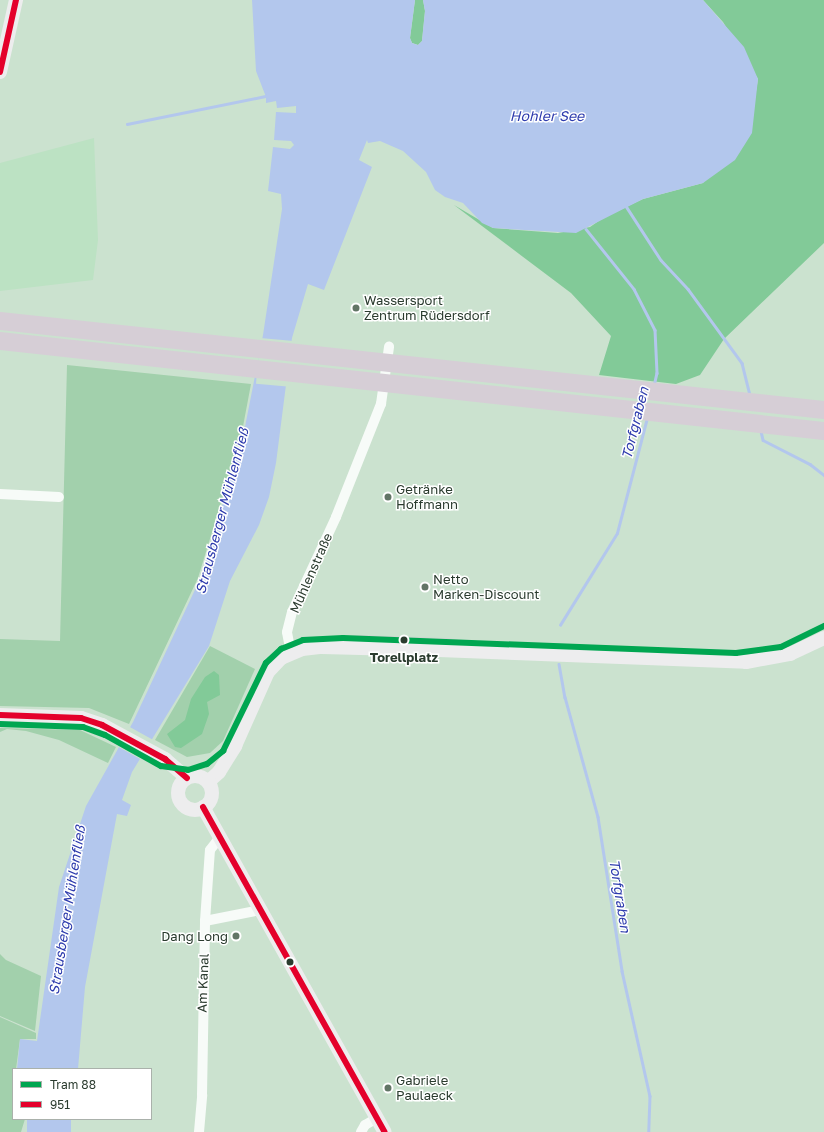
<!DOCTYPE html>
<html>
<head>
<meta charset="utf-8">
<style>
	body { margin:0 }
	#map { position:relative; width:824px; height:1132px; overflow:hidden; background:#cbe2cf; font-family:"Golos Text",sans-serif }
	div>[style] { position:absolute }
	[style*='--x'] { left:calc(var(--x)*1px); top:calc(var(--y)*1px); width:calc(var(--w)*1px); rotate:calc(var(--a)*1deg) }
	.built>* { inset:0; background:#bce2c3 }
	.green>* { inset:0; background:#a2d0ac }
	.forest>* { inset:0; background:#82ca98 }
	.water>* { inset:0; background:#b3c7ed; transform-origin:0 0 }
	.pier>* { inset:0; background:#cbe2cf; transform-origin:0 0 }
	.stream>* { height:2.5px; margin:-1.25px; padding:0 1.25px; transform-origin:1.25px; border-radius:1.25px; background:#b3c7ed }
	.street>* { height:10px; margin:-5px; padding:0 5px; transform-origin:5px; border-radius:5px; background:#f7fbf8 }
	.secondary>* { height:14px; margin:-7px; padding:0 7px; transform-origin:7px; border-radius:7px; background:#ededee }
	.secondary>.ring { margin:-7px; padding:0; box-sizing:content-box; background:none; border:14px solid #ededee; border-radius:50% }
	.highway>* { height:18px; margin:-9px; padding:0 9px; transform-origin:9px; border-radius:9px; background:#d6ced6 }
	.tram>* { height:1px; margin:-0.5px; padding:0 0.5px; transform-origin:0.5px; border-radius:0.5px; background:#ced5d0 }
	.bus-1>* { height:6px; margin:-3px; padding:0 3px; transform-origin:3px; border-radius:3px; background:#e4002b }
	.tram-1>* { height:6px; margin:-3px; padding:0 3px; transform-origin:3px; border-radius:3px; background:#00a651 }
	.dots>* { width:11px; height:11px; translate:-50% -50%; box-sizing:border-box; border:2px solid #fff; border-radius:50% }
	span { translate:-50% -50%; white-space:nowrap; text-align:center; line-height:1.15; -webkit-text-stroke:3px #fff; paint-order:stroke }
	.poi-label { font-size:13px; color:#2a3b2e }
	.left { translate:0 -50%; text-align:left }
	.right { translate:-100% -50%; text-align:right }
	.street-label { font-size:13px; color:#2a3b2e }
	.stop-label { font-size:13px; color:#2a3b2e; font-weight:700 }
	.water-label { font-size:14px; color:#2d3bad; font-style:italic }
	.legend { position:absolute; left:12px; top:1068px; width:140px; height:52px; box-sizing:border-box; background:#fff; border:1px solid #aab1ab; margin:0; padding:5px 7px; list-style:none; font-size:12px; color:#2a3b2e }
	.legend li { display:flex; align-items:center; gap:8px; height:20px }
	.legend b { width:20px; border:1px solid #aab1ab }
</style>
</head>
<body>
<div id="map">
	<div class="built">
		<i style="clip-path:polygon(94px 138px,98px 240px,93px 280px,0 291px,0 163px)"></i>
	</div>
	<div class="green">
		<i style="clip-path:polygon(67px 365px,251px 384px,241px 437px,198px 578px,129px 724px,89px 708px,0 706px,0 639px,60px 641px)"></i>
		<i style="clip-path:polygon(210px 646px,255px 669px,223px 741px,210px 753px,187px 757px,155px 740px)"></i>
		<i style="clip-path:polygon(0 728px,80px 730px,116px 747px,108px 763px,59px 740px,26px 731px,7px 729px,0 732px)"></i>
		<i style="clip-path:polygon(0 954px,6px 960px,41px 976px,35px 1031px,0 1016px)"></i>
		<i style="clip-path:polygon(0 1017px,36px 1033px,36px 1039px,20px 1039px,16px 1069px,13px 1069px,13px 1119px,25px 1119px,21px 1132px,0 1132px)"></i>
	</div>
	<div class="forest">
		<i style="clip-path:polygon(415px 0,423px 0,425px 11px,422px 41px,418px 45px,412px 43px,410px 38px)"></i>
		<i style="clip-path:polygon(703px 0,824px 0,824px 243px,724px 339px,700px 375px,676px 384px,599px 375px,611px 336px,571px 293px,454px 205px,493px 228px,558px 233px,590px 227px,603px 218px,643px 199px,703px 183px,754px 104px,758px 79px,723px 22px)"></i>
		<i style="clip-path:polygon(214px 671px,219px 675px,220px 695px,207px 702px,209px 714px,202px 734px,181px 748px,175px 747px,167px 734px,185px 720px,191px 699px,205px 677px)"></i>
	</div>
	<div class="water">
		<i style="clip-path:polygon(252px 0,415px 0,410px 38px,412px 43px,418px 45px,422px 41px,425px 11px,423px 0,703px 0,744px 47px,758px 79px,752px 133px,735px 160px,703px 183px,643px 199px,576px 233px,493px 228px,482px 223px,463px 203px,445px 197px,435px 190px,426px 172px,403px 151px,380px 141px,368px 143px,367px 140px,359px 160px,372px 167px,324px 290px,308px 284px,292px 338px,276px 463px,269px 497px,259px 525px,230px 581px,209px 646px,132px 772px,122px 800px,131px 805px,127px 816px,117px 814px,85px 987px,78px 1069px,17px 1069px,20px 1039px,37px 1041px,59px 887px,86px 806px,133px 722px,200px 579px,243px 437px,263px 335px,282px 209px,281px 194px,268px 191px,273px 147px,290px 149px,294px 145px,291px 141px,274px 140px,276px 112px,296px 113px,296px 106px,277px 108px,276px 101px,266px 103px,266px 97px,256px 71px)"></i>
		<i style="left:27px;top:1119px;width:44px;height:13px"></i>
	</div>
	<div class="pier">
		<i style="left:260px;top:338px;width:34px;height:46px;rotate:5deg"></i>
		<i style="left:128px;top:726px;width:31px;height:23px;rotate:29deg"></i>
	</div>
	<div class="stream">
		<i style="--x:127;--y:124;--w:142;--a:-11.4"></i>
		<i style="--x:626;--y:206;--w:64;--a:57.1"></i>
		<i style="--x:661;--y:260;--w:40;--a:47"></i>
		<i style="--x:688;--y:289;--w:92;--a:53.9"></i>
		<i style="--x:742;--y:363;--w:33;--a:76"></i>
		<i style="--x:586;--y:229;--w:77;--a:51.3"></i>
		<i style="--x:634;--y:289;--w:46;--a:62.9"></i>
		<i style="--x:655;--y:330;--w:43;--a:87.3"></i>
		<i style="--x:657;--y:373;--w:13;--a:103"></i>
		<i style="--x:761;--y:431;--w:9;--a:77"></i>
		<i style="--x:763;--y:440;--w:53;--a:27.1"></i>
		<i style="--x:810;--y:464;--w:18;--a:38"></i>
		<i style="--x:560;--y:625;--w:108;--a:-58.2"></i>
		<i style="--x:617;--y:533;--w:119;--a:-75.4"></i>
		<i style="--x:559;--y:664;--w:34;--a:80"></i>
		<i style="--x:565;--y:697;--w:124;--a:74.6"></i>
		<i style="--x:598;--y:817;--w:156;--a:81.1"></i>
		<i style="--x:622;--y:971;--w:128;--a:77.4"></i>
		<i style="--x:650;--y:1096;--w:36;--a:92"></i>
	</div>
	<div class="street">
		<i style="--x:0;--y:494;--w:59;--a:2.9"></i>
		<i style="--x:291;--y:653;--w:21;--a:-101"></i>
		<i style="--x:287;--y:632;--w:21;--a:-76"></i>
		<i style="--x:292;--y:612;--w:105;--a:-65.1"></i>
		<i style="--x:336;--y:517;--w:122;--a:-68.3"></i>
		<i style="--x:381;--y:404;--w:58;--a:-82"></i>
		<i style="--x:205;--y:921;--w:56;--a:-11.3"></i>
		<i style="--x:199;--y:1132;--w:37;--a:-85"></i>
		<i style="--x:202;--y:1095;--w:174;--a:-89"></i>
		<i style="--x:205;--y:921;--w:71;--a:-86"></i>
		<i style="--x:210;--y:850;--w:16;--a:-52"></i>
		<i style="--x:361;--y:1132;--w:8;--a:-60"></i>
		<i style="--x:365;--y:1125;--w:14;--a:-30"></i>
	</div>
	<div class="secondary">
		<i style="--x:0;--y:72;--w:74;--a:-77.5"></i>
		<i style="--x:0;--y:715;--w:81;--a:2.1"></i>
		<i style="--x:81;--y:718;--w:22;--a:18"></i>
		<i style="--x:102;--y:725;--w:72;--a:28.4"></i>
		<i style="--x:165;--y:759;--w:29;--a:41"></i>
		<i class="ring" style="left:178px;top:776px;width:20px;height:20px"></i>
		<i style="--x:208;--y:782;--w:15;--a:-42"></i>
		<i style="--x:219;--y:772;--w:31;--a:-58"></i>
		<i style="--x:235;--y:746;--w:81;--a:-66"></i>
		<i style="--x:268;--y:672;--w:19;--a:-47"></i>
		<i style="--x:281;--y:658;--w:23;--a:-23"></i>
		<i style="--x:302;--y:649;--w:20;--a:-6"></i>
		<i style="--x:322;--y:647;--w:117;--a:1.5"></i>
		<i style="--x:439;--y:650;--w:307;--a:2.2"></i>
		<i style="--x:746;--y:662;--w:45;--a:-10.3"></i>
		<i style="--x:790;--y:654;--w:38;--a:-25"></i>
		<i style="--x:203;--y:807;--w:372;--a:60.8"></i>
	</div>
	<div class="highway">
		<i style="--x:0;--y:321;--w:829;--a:6.16"></i>
		<i style="--x:0;--y:341;--w:829;--a:6.23"></i>
	</div>
	<div class="tram">
		<i style="--x:314;--y:638;--w:45;--a:-3.8"></i>
		<i style="--x:359;--y:635;--w:88;--a:2"></i>
		<i style="--x:447;--y:638;--w:30;--a:9"></i>
	</div>
	<div class="bus-1">
		<i style="--x:0;--y:72;--w:74;--a:-77.5"></i>
		<i style="--x:0;--y:715;--w:81;--a:2.1"></i>
		<i style="--x:81;--y:718;--w:22;--a:18"></i>
		<i style="--x:102;--y:725;--w:72;--a:28.4"></i>
		<i style="--x:165;--y:759;--w:29;--a:41"></i>
		<i style="--x:203;--y:807;--w:372;--a:60.8"></i>
	</div>
	<div class="tram-1">
		<i style="--x:0;--y:724;--w:83;--a:2.1"></i>
		<i style="--x:83;--y:727;--w:23;--a:20"></i>
		<i style="--x:105;--y:735;--w:64;--a:29"></i>
		<i style="--x:161;--y:766;--w:27;--a:8"></i>
		<i style="--x:188;--y:770;--w:20;--a:-18"></i>
		<i style="--x:207;--y:764;--w:21;--a:-39"></i>
		<i style="--x:223;--y:751;--w:98;--a:-64"></i>
		<i style="--x:266;--y:663;--w:21;--a:-43"></i>
		<i style="--x:281;--y:649;--w:24;--a:-22"></i>
		<i style="--x:303;--y:640;--w:40;--a:-2.9"></i>
		<i style="--x:343;--y:638;--w:393;--a:2.2"></i>
		<i style="--x:736;--y:653;--w:45;--a:-7.6"></i>
		<i style="--x:781;--y:647;--w:48;--a:-26"></i>
	</div>
	<div class="dots">
		<i style="left:356px;top:308px;background:#627566"></i>
		<i style="left:388px;top:497px;background:#627566"></i>
		<i style="left:425px;top:587px;background:#627566"></i>
		<i style="left:404px;top:640px;background:#2a3b2e"></i>
		<i style="left:236px;top:936px;background:#627566"></i>
		<i style="left:290px;top:962px;background:#2a3b2e"></i>
		<i style="left:388px;top:1088px;background:#627566"></i>
	</div>
	<div class="poi-label">
		<span class="left" style="left:364px;top:308px">Wassersport<br>Zentrum Rüdersdorf</span>
		<span class="left" style="left:396px;top:497px">Getränke<br>Hoffmann</span>
		<span class="left" style="left:433px;top:587px">Netto<br>Marken-Discount</span>
		<span class="right" style="left:228px;top:936px">Dang Long</span>
		<span class="left" style="left:396px;top:1088px">Gabriele<br>Paulaeck</span>
	</div>
	<div class="street-label">
		<span style="left:311px;top:573px;rotate:-66deg">Mühlenstraße</span>
		<span style="left:203px;top:983px;rotate:-88deg">Am Kanal</span>
	</div>
	<div class="stop-label">
		<span style="left:404px;top:657px">Torellplatz</span>
	</div>
	<div class="water-label">
		<span style="left:547px;top:116px">Hohler See</span>
		<span style="left:635px;top:423px;rotate:-76deg">Torfgraben</span>
		<span style="left:222px;top:511px;rotate:-75deg">Strausberger Mühlenfließ</span>
		<span style="left:620px;top:896px;rotate:81deg">Torfgraben</span>
		<span style="left:67px;top:910px;rotate:-81deg">Strausberger Mühlenfließ</span>
	</div>
	<ul class="legend">
	<li><b style="height:5px;background:#00a651"></b>Tram 88</li>
	<li><b style="height:5px;background:#e4002b"></b>951</li>
	</ul>
</div>
</body>
</html>
